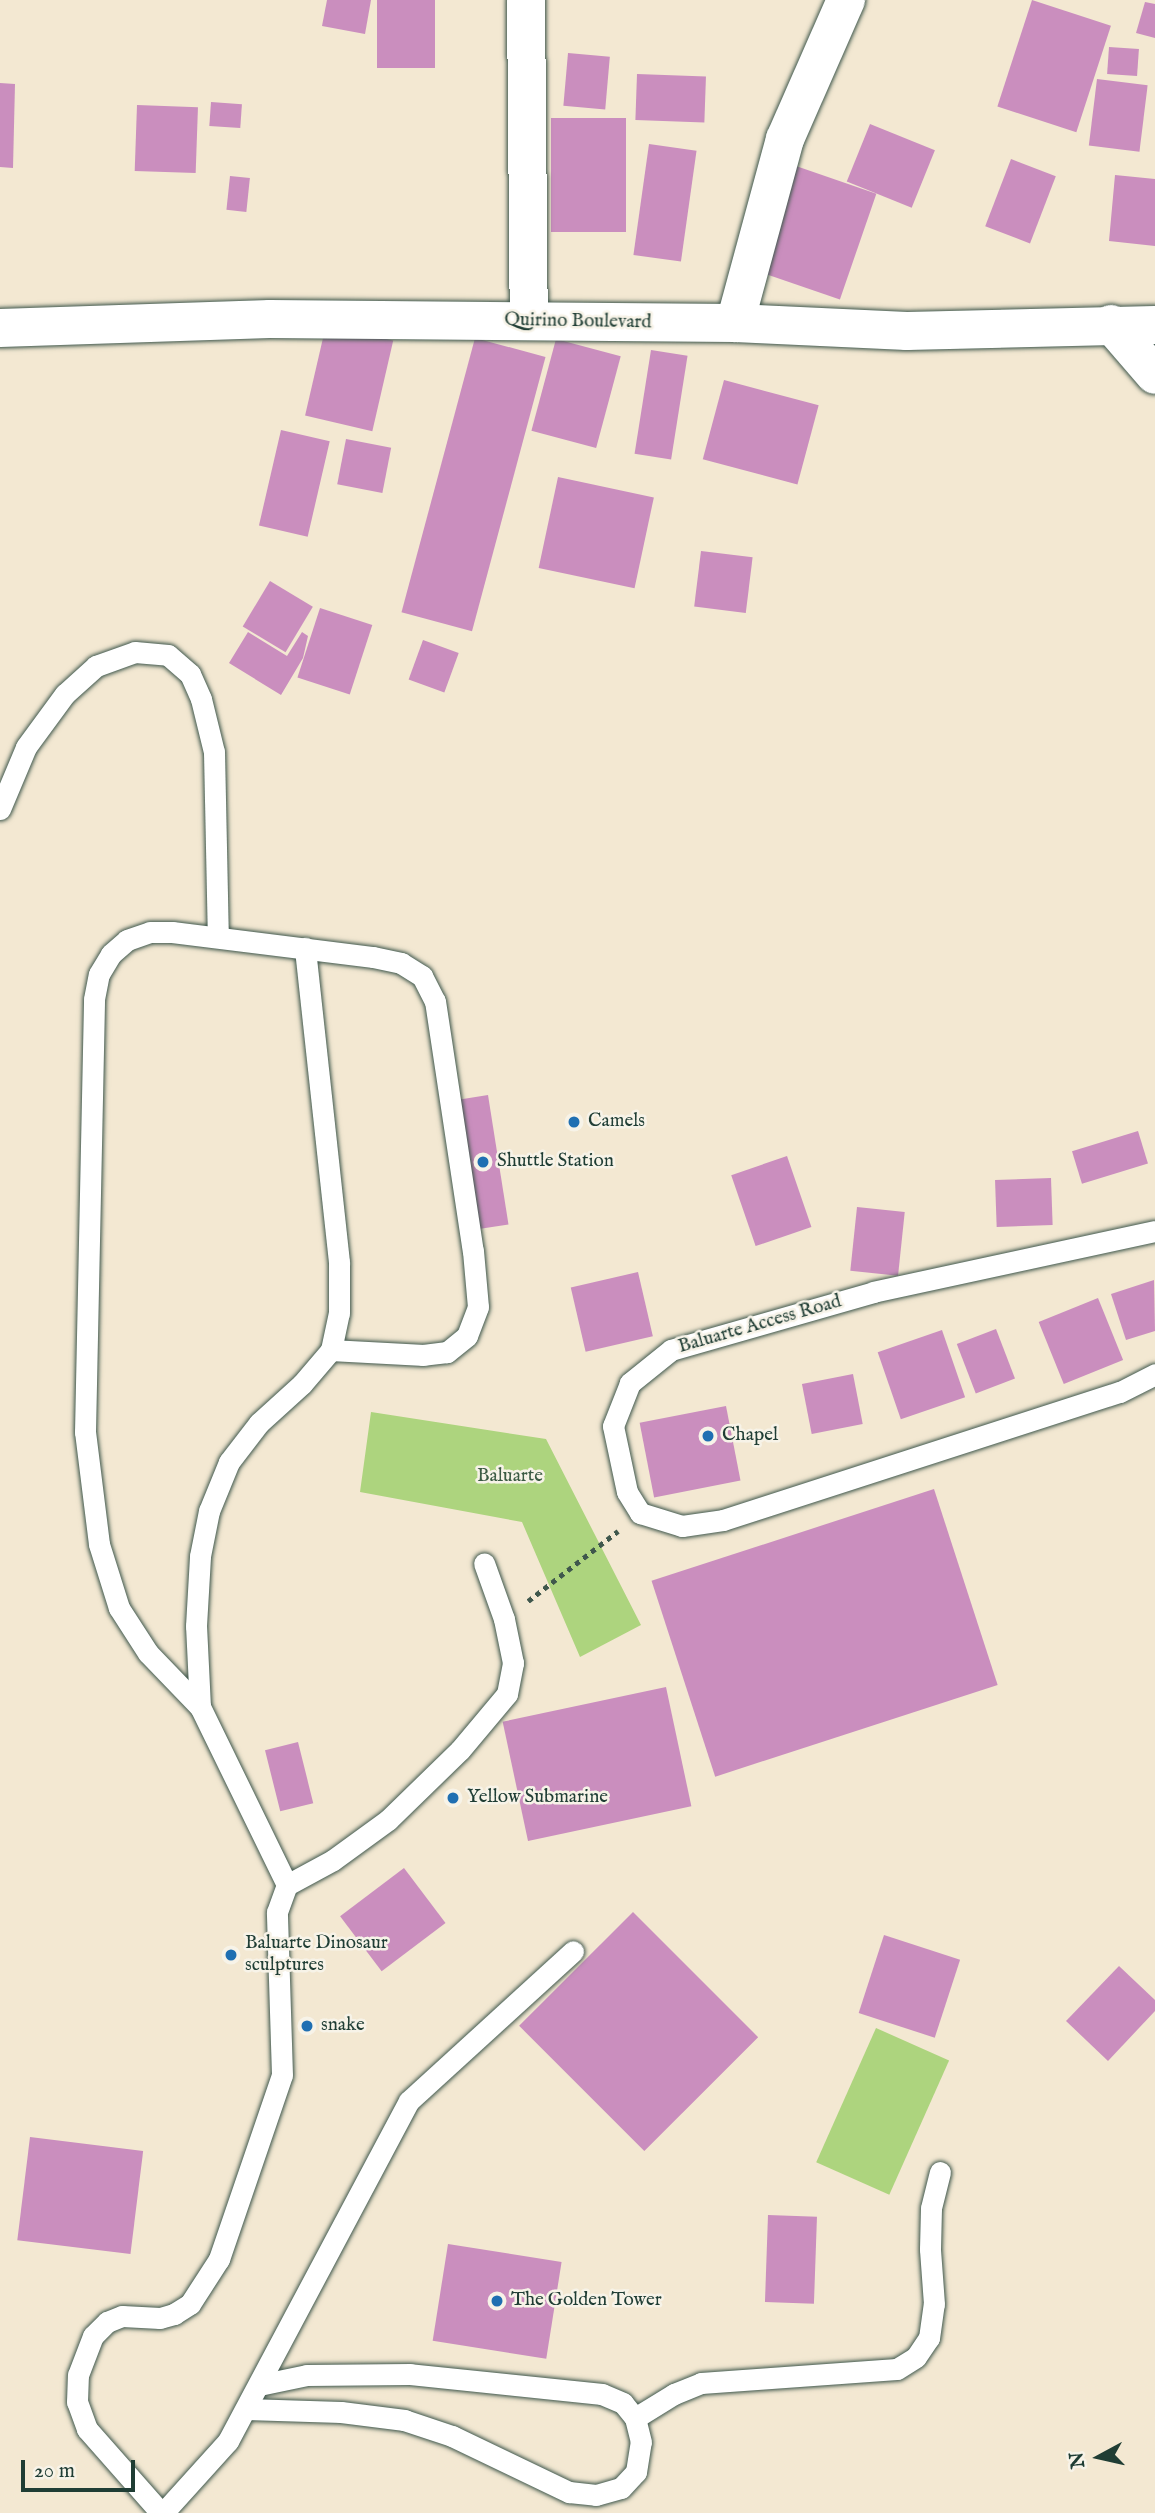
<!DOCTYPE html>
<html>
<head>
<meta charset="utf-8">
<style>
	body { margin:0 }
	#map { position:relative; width:1155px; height:2513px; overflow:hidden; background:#f3e8d2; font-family:"IM FELL English",serif }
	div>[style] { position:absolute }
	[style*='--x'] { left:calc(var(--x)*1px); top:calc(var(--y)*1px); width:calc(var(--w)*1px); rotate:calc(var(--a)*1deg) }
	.green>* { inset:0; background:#add47e; transform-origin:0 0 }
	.building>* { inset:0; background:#ca8ebe; transform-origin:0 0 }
	.path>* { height:4.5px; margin-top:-2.25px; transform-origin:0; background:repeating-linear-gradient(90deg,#3f574c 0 5px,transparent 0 10px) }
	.roads { filter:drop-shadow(0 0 2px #3f574c) drop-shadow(0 0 2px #3f574c) }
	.service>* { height:21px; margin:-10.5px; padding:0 10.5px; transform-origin:10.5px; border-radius:10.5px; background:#fff }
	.minor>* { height:38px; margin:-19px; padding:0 19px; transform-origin:19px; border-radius:19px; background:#fff }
	.tertiary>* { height:38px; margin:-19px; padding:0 19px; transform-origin:19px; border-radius:19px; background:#fff }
	.secondary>* { height:38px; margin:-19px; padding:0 19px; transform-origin:19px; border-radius:19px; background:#fff }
	.dots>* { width:19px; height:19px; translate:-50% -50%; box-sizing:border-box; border:4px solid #f7f3e8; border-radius:50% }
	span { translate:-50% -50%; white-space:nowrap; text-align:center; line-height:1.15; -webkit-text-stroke:5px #f7f3e8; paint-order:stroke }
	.street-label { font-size:19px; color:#1f3d34 }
	.poi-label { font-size:19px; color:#1f3d34 }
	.left { translate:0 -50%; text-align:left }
	.park-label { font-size:19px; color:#3b5b43 }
	.north { position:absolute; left:1064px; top:2422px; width:70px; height:70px; -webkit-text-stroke:5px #f7f3e8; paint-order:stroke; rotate:262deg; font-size:19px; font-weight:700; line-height:28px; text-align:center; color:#1f3d34 }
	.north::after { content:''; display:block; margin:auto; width:24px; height:32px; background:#1f3d34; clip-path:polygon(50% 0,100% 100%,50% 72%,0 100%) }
	.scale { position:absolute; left:21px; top:2460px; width:114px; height:32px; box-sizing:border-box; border:4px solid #1f3d34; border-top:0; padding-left:9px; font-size:21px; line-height:24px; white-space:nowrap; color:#1f3d34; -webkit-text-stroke:5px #f7f3e8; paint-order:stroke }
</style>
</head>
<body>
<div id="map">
	<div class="green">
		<i style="clip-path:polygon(371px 1412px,546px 1439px,641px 1625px,580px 1657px,522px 1522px,360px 1492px)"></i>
		<i style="left:876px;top:2028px;width:80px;height:147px;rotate:24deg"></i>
	</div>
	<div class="building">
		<i style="clip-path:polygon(327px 0,371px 0,365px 34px,322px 26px)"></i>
		<i style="left:377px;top:0;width:58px;height:68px"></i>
		<i style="left:1032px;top:0;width:83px;height:112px;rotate:18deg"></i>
		<i style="clip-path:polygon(1145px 2px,1155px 4px,1155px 38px,1136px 33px)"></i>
		<i style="left:1109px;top:47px;width:30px;height:27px;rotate:4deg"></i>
		<i style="left:568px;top:53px;width:42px;height:53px;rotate:5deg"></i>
		<i style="left:637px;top:74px;width:69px;height:46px;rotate:2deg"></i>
		<i style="left:1097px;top:79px;width:51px;height:67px;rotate:7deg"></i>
		<i style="clip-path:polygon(0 83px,15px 84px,13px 168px,0 167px)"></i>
		<i style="left:211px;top:102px;width:31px;height:24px;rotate:4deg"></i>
		<i style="left:137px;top:105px;width:61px;height:66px;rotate:2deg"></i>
		<i style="left:551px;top:118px;width:75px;height:114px"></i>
		<i style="left:870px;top:124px;width:70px;height:62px;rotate:22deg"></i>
		<i style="left:649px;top:144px;width:48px;height:112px;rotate:8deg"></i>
		<i style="left:1011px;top:159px;width:48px;height:72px;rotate:21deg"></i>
		<i style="left:796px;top:166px;width:85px;height:112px;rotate:19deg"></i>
		<i style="clip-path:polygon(1115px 175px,1155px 179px,1155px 246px,1109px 241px)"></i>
		<i style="left:230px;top:176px;width:20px;height:34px;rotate:6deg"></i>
		<i style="left:326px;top:325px;width:69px;height:93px;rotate:13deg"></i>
		<i style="left:475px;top:338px;width:73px;height:284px;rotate:15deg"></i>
		<i style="left:556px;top:339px;width:67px;height:95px;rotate:15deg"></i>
		<i style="left:651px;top:350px;width:37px;height:105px;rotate:9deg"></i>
		<i style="left:724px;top:380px;width:98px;height:82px;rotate:15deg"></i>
		<i style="left:281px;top:430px;width:50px;height:98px;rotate:13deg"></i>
		<i style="left:346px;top:439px;width:46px;height:46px;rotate:11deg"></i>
		<i style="left:558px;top:477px;width:98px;height:93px;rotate:12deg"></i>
		<i style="left:701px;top:551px;width:52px;height:56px;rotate:7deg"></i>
		<i style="left:270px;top:581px;width:50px;height:53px;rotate:31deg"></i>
		<i style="left:320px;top:608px;width:55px;height:73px;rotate:18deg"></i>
		<i style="clip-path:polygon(248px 632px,287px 656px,302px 632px,308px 636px,303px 658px,281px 695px,229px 663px)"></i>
		<i style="left:423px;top:640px;width:38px;height:42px;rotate:20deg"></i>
		<i style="left:488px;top:1095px;width:131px;height:30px;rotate:81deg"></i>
		<i style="left:1138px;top:1131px;width:34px;height:69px;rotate:73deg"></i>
		<i style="left:787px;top:1156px;width:75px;height:59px;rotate:71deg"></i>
		<i style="left:1051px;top:1178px;width:47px;height:56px;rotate:88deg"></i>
		<i style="left:857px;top:1207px;width:48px;height:64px;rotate:6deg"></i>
		<i style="left:638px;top:1272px;width:66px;height:69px;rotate:77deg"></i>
		<i style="clip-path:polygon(1154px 1280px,1155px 1331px,1126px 1340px,1111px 1294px)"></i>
		<i style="left:1098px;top:1298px;width:67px;height:64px;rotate:68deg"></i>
		<i style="left:996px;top:1329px;width:53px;height:42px;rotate:69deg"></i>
		<i style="left:942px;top:1330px;width:71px;height:68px;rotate:71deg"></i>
		<i style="left:853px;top:1374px;width:51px;height:52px;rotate:79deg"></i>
		<i style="left:726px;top:1406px;width:76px;height:88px;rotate:79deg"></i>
		<i style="left:934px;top:1489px;width:206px;height:297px;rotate:72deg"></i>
		<i style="left:666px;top:1687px;width:122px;height:167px;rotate:78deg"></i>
		<i style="left:298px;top:1742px;width:63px;height:34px;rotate:76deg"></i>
		<i style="left:404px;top:1868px;width:69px;height:80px;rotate:53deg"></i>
		<i style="left:633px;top:1912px;width:177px;height:161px;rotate:45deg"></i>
		<i style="left:884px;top:1935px;width:80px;height:82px;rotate:18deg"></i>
		<i style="clip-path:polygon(1119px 1966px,1155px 2000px,1155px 2011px,1108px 2061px,1066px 2021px)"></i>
		<i style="left:30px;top:2137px;width:114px;height:104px;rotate:7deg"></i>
		<i style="left:768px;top:2215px;width:49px;height:87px;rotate:2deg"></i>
		<i style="left:448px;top:2244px;width:115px;height:98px;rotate:9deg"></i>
	</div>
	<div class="path">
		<i style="--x:528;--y:1601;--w:114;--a:-37.9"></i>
	</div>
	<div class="roads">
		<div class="service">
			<i style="--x:0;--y:809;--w:67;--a:-67.2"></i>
			<i style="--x:26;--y:747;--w:66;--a:-53.7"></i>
			<i style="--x:65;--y:694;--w:42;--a:-42.1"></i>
			<i style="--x:96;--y:666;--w:41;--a:-19.7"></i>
			<i style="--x:135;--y:652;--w:33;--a:5"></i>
			<i style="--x:168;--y:655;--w:29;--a:41"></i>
			<i style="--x:190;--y:674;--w:27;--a:66"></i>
			<i style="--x:201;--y:699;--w:55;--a:76.2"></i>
			<i style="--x:214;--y:752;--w:185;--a:88.8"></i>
			<i style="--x:1155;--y:1231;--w:288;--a:167.8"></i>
			<i style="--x:874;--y:1292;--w:211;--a:164.1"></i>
			<i style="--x:671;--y:1350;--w:53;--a:141.2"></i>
			<i style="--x:630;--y:1383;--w:46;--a:111.6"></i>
			<i style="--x:613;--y:1426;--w:67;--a:78"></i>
			<i style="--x:627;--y:1492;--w:25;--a:58"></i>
			<i style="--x:640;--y:1513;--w:44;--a:17.2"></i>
			<i style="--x:682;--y:1526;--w:41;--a:-8.3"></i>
			<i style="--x:723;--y:1520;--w:417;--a:-17.9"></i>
			<i style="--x:1120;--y:1392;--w:39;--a:-27"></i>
			<i style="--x:200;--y:1707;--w:81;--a:-92.8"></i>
			<i style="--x:196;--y:1626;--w:70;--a:-86.7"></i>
			<i style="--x:200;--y:1556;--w:46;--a:-78.7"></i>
			<i style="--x:209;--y:1511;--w:53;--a:-67.8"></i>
			<i style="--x:229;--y:1462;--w:49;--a:-52.4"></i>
			<i style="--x:259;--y:1423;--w:58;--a:-42.2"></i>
			<i style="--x:302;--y:1384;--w:45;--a:-49.5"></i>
			<i style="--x:331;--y:1350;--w:38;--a:-78"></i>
			<i style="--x:339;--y:1313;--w:51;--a:-90"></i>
			<i style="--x:339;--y:1262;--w:316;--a:-96.2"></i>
			<i style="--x:287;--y:1885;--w:198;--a:-116"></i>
			<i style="--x:200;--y:1707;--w:75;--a:-133.9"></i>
			<i style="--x:148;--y:1653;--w:54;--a:-122.8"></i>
			<i style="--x:119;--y:1608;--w:67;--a:-107.4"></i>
			<i style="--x:99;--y:1544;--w:113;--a:-97.1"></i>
			<i style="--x:85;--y:1432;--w:433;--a:-88.8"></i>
			<i style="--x:94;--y:999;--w:25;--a:-79"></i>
			<i style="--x:99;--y:974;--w:23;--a:-59"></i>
			<i style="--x:111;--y:954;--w:21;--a:-41"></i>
			<i style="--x:127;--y:940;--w:24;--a:-19"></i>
			<i style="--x:150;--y:932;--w:22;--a:0"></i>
			<i style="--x:172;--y:932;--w:203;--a:7.1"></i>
			<i style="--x:373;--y:957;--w:29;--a:12"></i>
			<i style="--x:401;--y:963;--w:25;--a:32"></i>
			<i style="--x:422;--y:976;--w:28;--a:63"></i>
			<i style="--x:435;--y:1001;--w:253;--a:81.4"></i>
			<i style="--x:473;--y:1251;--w:56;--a:84.9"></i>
			<i style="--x:478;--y:1307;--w:31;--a:111"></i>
			<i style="--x:467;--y:1336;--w:26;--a:141"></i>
			<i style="--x:447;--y:1352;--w:24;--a:173"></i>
			<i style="--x:423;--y:1355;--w:92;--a:-176.9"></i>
			<i style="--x:246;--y:2409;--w:95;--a:1.8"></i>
			<i style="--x:341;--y:2412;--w:64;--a:7.2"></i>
			<i style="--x:404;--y:2420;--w:51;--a:18.4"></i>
			<i style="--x:452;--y:2436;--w:130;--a:25.6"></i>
			<i style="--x:569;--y:2492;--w:27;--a:6"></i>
			<i style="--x:596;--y:2495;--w:26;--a:-16"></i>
			<i style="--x:621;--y:2488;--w:22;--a:-47"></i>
			<i style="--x:636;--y:2472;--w:30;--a:-81"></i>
			<i style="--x:641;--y:2442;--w:25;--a:-104"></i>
			<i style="--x:635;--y:2418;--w:19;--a:-129"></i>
			<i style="--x:623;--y:2403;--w:23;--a:-157"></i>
			<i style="--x:602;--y:2394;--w:193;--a:-174.1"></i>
			<i style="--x:410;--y:2374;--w:103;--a:179.4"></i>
			<i style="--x:307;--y:2375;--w:49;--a:168.2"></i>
			<i style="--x:635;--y:2418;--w:46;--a:-31.6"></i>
			<i style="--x:674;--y:2394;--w:29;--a:-22"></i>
			<i style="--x:701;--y:2383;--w:196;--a:-4.1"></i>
			<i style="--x:897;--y:2369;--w:22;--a:-32"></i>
			<i style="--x:916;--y:2357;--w:23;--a:-56"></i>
			<i style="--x:929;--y:2338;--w:34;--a:-82"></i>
			<i style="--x:934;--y:2304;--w:55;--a:-94.2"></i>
			<i style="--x:930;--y:2249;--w:41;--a:-88.6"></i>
			<i style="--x:931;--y:2208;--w:37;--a:-76"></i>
			<i style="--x:161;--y:2513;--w:112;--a:-131.4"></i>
			<i style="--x:87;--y:2429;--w:29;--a:-110"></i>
			<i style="--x:77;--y:2402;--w:27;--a:-88"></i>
			<i style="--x:78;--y:2375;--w:42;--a:-69"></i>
			<i style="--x:93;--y:2336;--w:20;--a:-45"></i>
			<i style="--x:107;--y:2322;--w:16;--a:-22"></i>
			<i style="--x:122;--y:2316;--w:38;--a:3"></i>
			<i style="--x:160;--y:2318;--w:15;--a:-16"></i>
			<i style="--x:174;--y:2314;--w:19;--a:-32"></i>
			<i style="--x:190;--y:2304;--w:54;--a:-57.2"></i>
			<i style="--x:219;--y:2259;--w:194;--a:-71.1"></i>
			<i style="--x:282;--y:2075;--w:163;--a:-91.8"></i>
			<i style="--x:277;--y:1912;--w:29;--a:-70"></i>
			<i style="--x:287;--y:1885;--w:52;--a:-28.5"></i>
			<i style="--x:333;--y:1860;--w:68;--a:-36"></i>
			<i style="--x:388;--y:1820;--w:100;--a:-44.2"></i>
			<i style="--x:460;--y:1750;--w:73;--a:-50"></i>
			<i style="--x:507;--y:1694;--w:32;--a:-79"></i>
			<i style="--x:513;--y:1663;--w:45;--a:-101.6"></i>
			<i style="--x:504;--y:1619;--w:59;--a:-109.7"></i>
			<i style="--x:163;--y:2513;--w:97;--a:-47.9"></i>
			<i style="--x:228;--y:2441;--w:385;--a:-62"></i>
			<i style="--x:409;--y:2101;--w:222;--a:-42.4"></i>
		</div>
		<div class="minor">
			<i style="--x:526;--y:0;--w:321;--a:89.5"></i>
			<i style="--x:735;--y:323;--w:191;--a:-74.8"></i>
			<i style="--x:785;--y:139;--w:152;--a:-66.3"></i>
		</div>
		<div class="tertiary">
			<i style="--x:1111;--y:324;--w:67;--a:49.2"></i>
		</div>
		<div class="secondary">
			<i style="--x:0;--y:328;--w:270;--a:-1.9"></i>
			<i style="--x:270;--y:319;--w:465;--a:0.5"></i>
			<i style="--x:735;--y:323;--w:172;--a:2.7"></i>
			<i style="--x:907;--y:331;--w:248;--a:-1.4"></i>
		</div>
	</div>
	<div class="dots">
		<i style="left:574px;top:1122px;background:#1f6fb2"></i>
		<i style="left:483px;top:1162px;background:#1f6fb2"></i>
		<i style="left:708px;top:1436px;background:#1f6fb2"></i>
		<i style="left:453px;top:1798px;background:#1f6fb2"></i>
		<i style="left:231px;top:1955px;background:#1f6fb2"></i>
		<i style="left:307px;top:2026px;background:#1f6fb2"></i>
		<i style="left:497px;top:2301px;background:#1f6fb2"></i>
	</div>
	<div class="street-label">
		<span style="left:578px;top:322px;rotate:1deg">Quirino Boulevard</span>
		<span style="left:760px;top:1325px;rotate:-16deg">Baluarte Access Road</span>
	</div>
	<div class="poi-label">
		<span class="left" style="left:588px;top:1122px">Camels</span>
		<span class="left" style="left:497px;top:1162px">Shuttle Station</span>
		<span class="left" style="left:722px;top:1436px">Chapel</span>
		<span class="left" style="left:467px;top:1798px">Yellow Submarine</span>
		<span class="left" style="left:245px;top:1955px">Baluarte Dinosaur<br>sculptures</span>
		<span class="left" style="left:321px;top:2026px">snake</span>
		<span class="left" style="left:511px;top:2301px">The Golden Tower</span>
	</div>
	<div class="park-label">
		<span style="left:510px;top:1477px">Baluarte</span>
	</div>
	<div class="north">N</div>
	<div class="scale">20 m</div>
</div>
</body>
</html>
